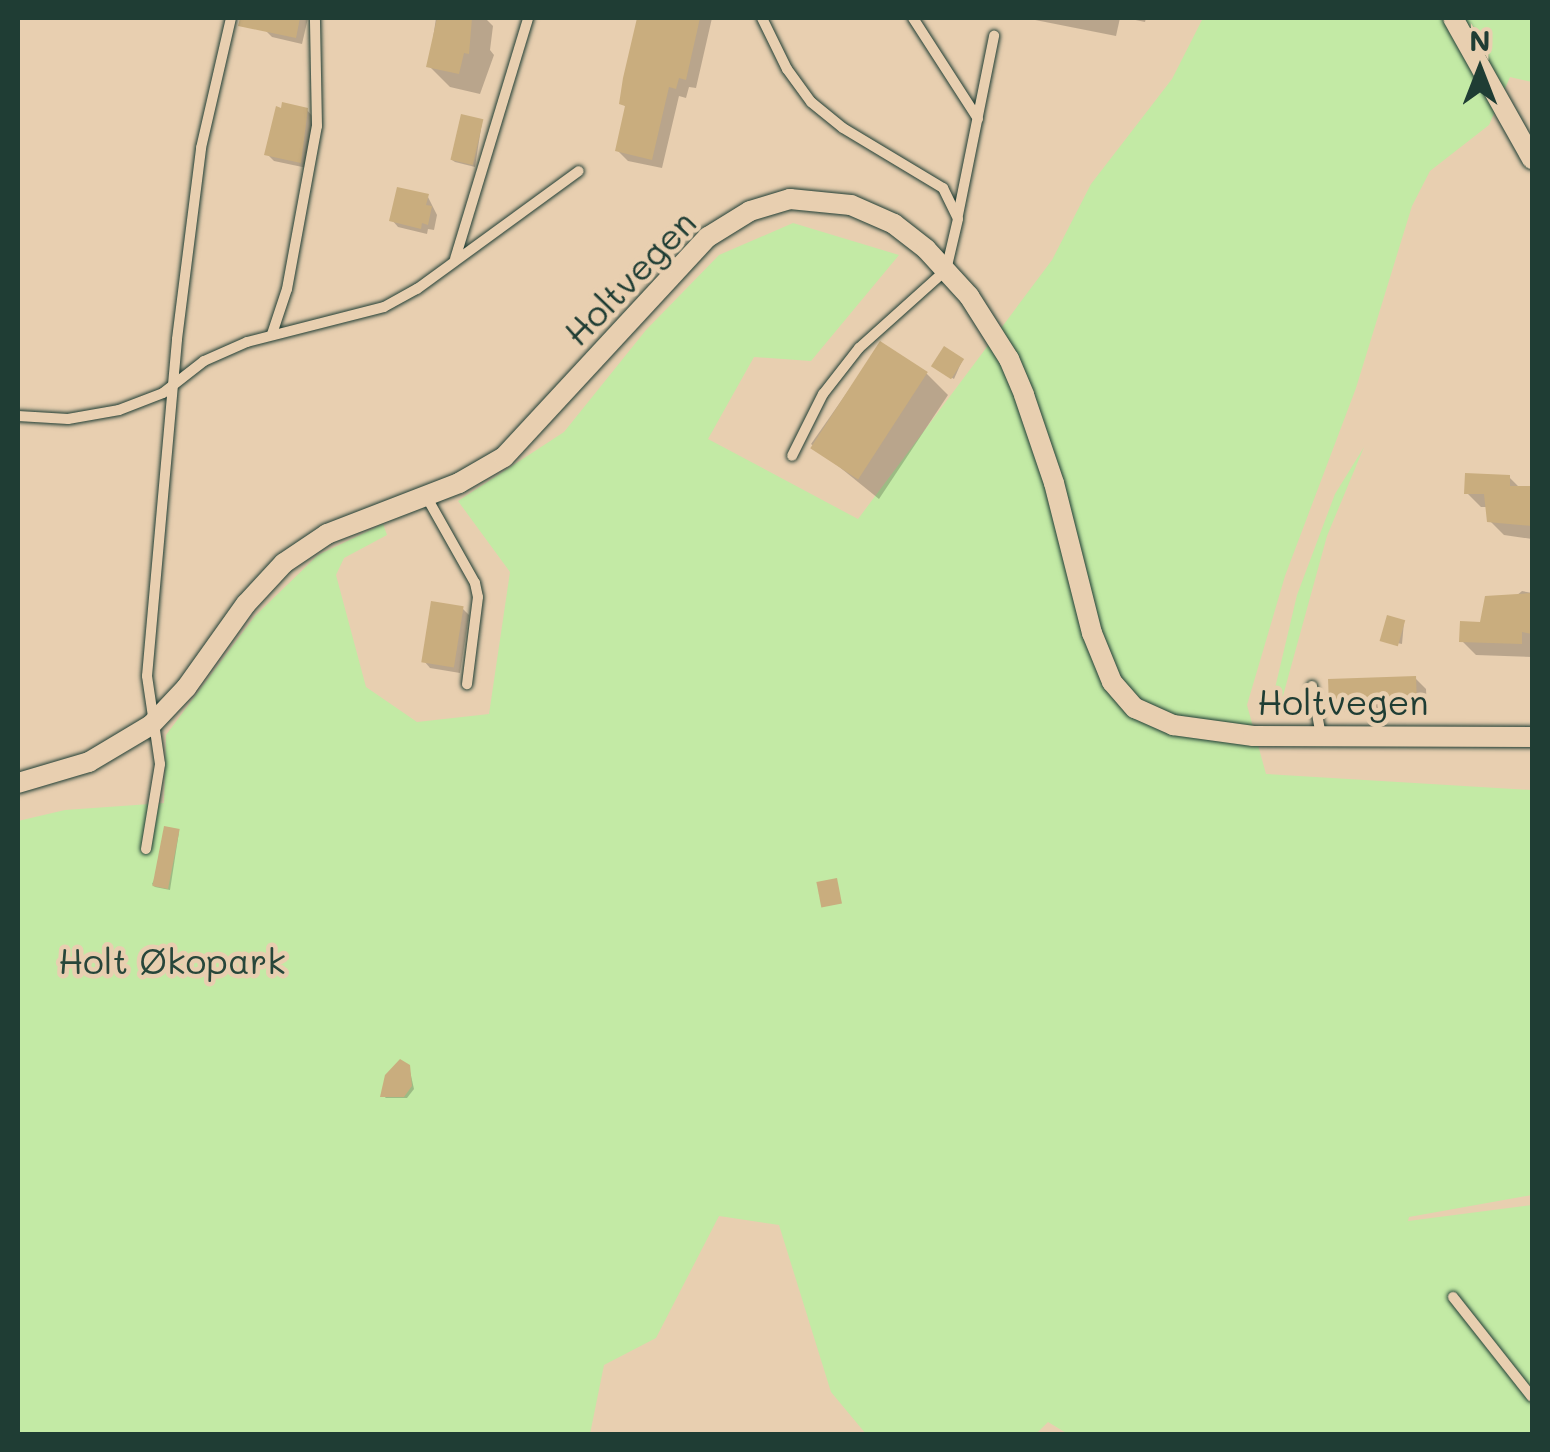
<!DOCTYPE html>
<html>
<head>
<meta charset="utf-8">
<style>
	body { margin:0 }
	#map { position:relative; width:1550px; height:1452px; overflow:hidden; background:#e8cfb0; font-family:Mali,sans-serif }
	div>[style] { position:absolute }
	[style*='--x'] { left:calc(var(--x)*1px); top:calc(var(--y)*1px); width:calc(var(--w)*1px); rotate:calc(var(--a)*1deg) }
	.green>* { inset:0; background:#c3eaa5 }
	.shadow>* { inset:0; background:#0003 }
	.building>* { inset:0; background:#c9ad7e; transform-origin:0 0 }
	.roads { filter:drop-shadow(0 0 2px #1f3d34) drop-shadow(0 0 2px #1f3d34) }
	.service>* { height:10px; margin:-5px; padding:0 5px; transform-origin:5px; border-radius:5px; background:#e8cfb0 }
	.minor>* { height:20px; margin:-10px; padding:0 10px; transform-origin:10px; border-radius:10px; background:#e8cfb0 }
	span { translate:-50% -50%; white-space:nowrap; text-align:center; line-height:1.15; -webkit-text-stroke:9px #e8cfb0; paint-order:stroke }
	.street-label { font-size:35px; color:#1f3d34 }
	.park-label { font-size:35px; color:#27463a }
	.frame { position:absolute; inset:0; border:20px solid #1f3d34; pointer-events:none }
	.north { position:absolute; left:1430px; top:20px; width:100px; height:100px; -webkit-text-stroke:8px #e8cfb0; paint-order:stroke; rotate:0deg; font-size:28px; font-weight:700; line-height:40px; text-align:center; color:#1f3d34 }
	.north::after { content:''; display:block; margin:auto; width:35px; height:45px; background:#1f3d34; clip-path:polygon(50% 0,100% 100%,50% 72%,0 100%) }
</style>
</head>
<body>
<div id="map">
	<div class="green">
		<i style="clip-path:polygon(1203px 18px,1532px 18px,1532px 82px,1510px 77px,1489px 125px,1430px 171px,1412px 206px,1356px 388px,1285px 576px,1247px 705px,1266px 774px,1532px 790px,1532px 1195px,1409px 1217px,1408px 1221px,1532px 1205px,1532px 1434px,1068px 1434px,1048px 1422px,1036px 1434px,866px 1434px,831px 1392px,779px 1225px,719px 1216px,656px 1338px,604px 1365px,590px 1434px,18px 1434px,18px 821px,65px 810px,164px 803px,166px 735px,255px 616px,318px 555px,383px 524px,387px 535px,344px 558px,336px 575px,366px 687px,417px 722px,489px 714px,510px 572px,458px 501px,564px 432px,646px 330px,719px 255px,793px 223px,899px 255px,811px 361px,754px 357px,708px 439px,858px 519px,1052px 260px,1091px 184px,1172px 79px)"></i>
		<i style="clip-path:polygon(1364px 447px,1327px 536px,1278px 714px,1271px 705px,1297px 595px,1335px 494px)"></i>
	</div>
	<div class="shadow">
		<i style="clip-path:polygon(269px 18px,308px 18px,302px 44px,272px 37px,266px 31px)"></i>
		<i style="clip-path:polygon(436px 18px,485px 18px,493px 26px,490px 50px,494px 55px,480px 94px,450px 87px,429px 66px)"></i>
		<i style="clip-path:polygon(639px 18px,712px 18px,696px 88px,689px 87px,686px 98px,679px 96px,662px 168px,628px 161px,617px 150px,627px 108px,622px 103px,626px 78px)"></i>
		<i style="clip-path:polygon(1025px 18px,1120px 18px,1116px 36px)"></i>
		<i style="clip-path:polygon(1126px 18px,1146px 18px,1145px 22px)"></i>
		<i style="clip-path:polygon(307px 110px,313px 117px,307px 168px,274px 161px,267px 154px)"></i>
		<i style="clip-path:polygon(482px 122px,475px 167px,455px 162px,452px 160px)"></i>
		<i style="clip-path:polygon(428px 197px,437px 215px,434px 230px,428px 229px,427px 234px,398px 227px,392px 220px)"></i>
		<i style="clip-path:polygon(881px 344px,927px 374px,948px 395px,879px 499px,811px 444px)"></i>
		<i style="clip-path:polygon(962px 361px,954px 379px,937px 368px)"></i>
		<i style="clip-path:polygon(1509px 477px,1521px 489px,1532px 490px,1532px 539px,1504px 535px,1490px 521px,1488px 507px,1481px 507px,1467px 493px)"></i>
		<i style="clip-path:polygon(1522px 591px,1532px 593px,1532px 657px,1476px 655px,1462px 641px)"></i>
		<i style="clip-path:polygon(463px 609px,469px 615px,460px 673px,430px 668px,424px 661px)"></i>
		<i style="clip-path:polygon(1404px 622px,1402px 644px,1383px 640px)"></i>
		<i style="clip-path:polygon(1415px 678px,1426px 689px,1427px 709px,1340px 712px,1330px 701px)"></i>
		<i style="clip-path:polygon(179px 832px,170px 890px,155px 887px,152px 884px)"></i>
		<i style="clip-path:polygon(409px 1067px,414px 1089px,407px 1098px,385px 1098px)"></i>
	</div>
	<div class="building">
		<i style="clip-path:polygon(240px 18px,300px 18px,296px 38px,238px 26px)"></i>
		<i style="clip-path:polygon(437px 18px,472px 18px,469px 54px,464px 53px,459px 74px,426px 67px)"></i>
		<i style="clip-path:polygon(637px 18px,700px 18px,686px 80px,679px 78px,676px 89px,669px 87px,652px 160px,615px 151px,625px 106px,619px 104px,623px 78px)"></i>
		<i style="clip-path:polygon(282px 102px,308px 108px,301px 163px,264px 155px,276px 106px,281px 108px)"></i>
		<i style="left:461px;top:114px;width:23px;height:47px;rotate:13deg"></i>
		<i style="clip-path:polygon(397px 187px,429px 194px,426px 205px,432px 206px,428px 225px,422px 223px,421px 229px,389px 221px)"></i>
		<i style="left:880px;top:341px;width:57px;height:128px;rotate:33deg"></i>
		<i style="left:944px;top:346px;width:24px;height:24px;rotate:33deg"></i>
		<i style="clip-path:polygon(1465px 473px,1510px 475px,1510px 486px,1532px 486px,1532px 526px,1487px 522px,1484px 494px,1464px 494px)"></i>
		<i style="clip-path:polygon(1532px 593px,1532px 634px,1522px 632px,1522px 644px,1459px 642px,1460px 621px,1480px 622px,1485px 596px)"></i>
		<i style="left:431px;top:601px;width:33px;height:62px;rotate:9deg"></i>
		<i style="left:1387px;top:615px;width:19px;height:27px;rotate:16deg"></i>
		<i style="left:1416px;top:676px;width:24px;height:88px;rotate:88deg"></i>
		<i style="left:164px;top:826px;width:16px;height:61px;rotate:11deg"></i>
		<i style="left:837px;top:878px;width:26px;height:21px;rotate:79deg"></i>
		<i style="clip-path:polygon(400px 1059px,410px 1065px,412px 1086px,404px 1097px,380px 1097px,385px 1075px)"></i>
	</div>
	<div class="roads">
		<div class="service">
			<i style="--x:762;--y:18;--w:57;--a:63.9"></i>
			<i style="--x:787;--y:69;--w:41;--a:54"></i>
			<i style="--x:811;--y:102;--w:41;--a:39.1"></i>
			<i style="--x:843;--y:128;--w:117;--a:31"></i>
			<i style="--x:943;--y:188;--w:34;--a:64"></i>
			<i style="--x:958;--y:219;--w:52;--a:103.2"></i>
			<i style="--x:946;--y:270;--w:117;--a:138.1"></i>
			<i style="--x:859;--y:348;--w:58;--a:128"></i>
			<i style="--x:823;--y:394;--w:69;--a:116.6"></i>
			<i style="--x:913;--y:18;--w:120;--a:57.2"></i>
			<i style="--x:958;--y:215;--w:183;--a:-78.6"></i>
			<i style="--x:455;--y:259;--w:252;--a:-73.1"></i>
			<i style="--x:272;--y:334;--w:47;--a:-71.6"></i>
			<i style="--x:287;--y:289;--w:166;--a:-79.6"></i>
			<i style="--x:317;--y:126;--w:108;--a:-91.1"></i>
			<i style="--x:18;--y:416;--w:50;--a:3.4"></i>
			<i style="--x:68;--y:419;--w:52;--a:-10"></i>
			<i style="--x:119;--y:410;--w:47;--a:-21.1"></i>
			<i style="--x:163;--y:393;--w:52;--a:-38"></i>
			<i style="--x:204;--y:361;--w:47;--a:-23.8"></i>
			<i style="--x:247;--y:342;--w:141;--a:-14.3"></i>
			<i style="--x:384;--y:307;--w:38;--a:-29"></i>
			<i style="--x:417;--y:289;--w:200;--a:-36.1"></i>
			<i style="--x:426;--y:496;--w:100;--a:60.6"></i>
			<i style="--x:475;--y:583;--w:14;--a:78"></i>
			<i style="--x:478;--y:597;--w:88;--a:97.2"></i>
			<i style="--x:1312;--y:686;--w:51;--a:79.8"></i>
			<i style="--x:146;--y:849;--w:86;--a:-80.6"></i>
			<i style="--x:160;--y:764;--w:89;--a:-98.4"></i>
			<i style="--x:147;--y:676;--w:338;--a:-84.9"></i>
			<i style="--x:177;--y:339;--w:193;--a:-82.8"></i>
			<i style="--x:201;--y:148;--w:133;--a:-77"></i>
			<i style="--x:1453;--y:1297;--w:127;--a:51.7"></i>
		</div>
		<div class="minor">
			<i style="--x:1453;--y:18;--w:162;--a:60.7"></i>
			<i style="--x:18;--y:783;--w:74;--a:-16.5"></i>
			<i style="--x:89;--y:762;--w:72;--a:-30.8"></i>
			<i style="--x:151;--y:725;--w:51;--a:-46.6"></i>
			<i style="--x:186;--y:688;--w:103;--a:-54.5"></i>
			<i style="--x:246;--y:604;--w:56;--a:-47.2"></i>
			<i style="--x:284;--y:563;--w:52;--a:-34"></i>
			<i style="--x:327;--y:534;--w:142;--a:-21.1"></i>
			<i style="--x:459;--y:483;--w:52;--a:-30"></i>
			<i style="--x:504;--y:457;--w:300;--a:-47.2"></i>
			<i style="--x:708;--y:237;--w:49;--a:-31.8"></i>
			<i style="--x:750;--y:211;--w:42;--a:-16.7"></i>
			<i style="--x:790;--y:199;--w:61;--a:5.6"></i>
			<i style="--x:851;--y:205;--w:47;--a:23.8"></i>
			<i style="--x:894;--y:224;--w:41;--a:38"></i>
			<i style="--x:926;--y:249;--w:64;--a:47.5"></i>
			<i style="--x:969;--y:296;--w:75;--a:57.6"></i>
			<i style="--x:1009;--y:359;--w:39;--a:67"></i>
			<i style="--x:1024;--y:395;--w:93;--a:71.2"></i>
			<i style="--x:1054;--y:483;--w:155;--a:75.8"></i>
			<i style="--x:1092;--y:633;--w:53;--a:67.8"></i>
			<i style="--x:1112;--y:682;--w:35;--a:49"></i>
			<i style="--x:1135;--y:708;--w:42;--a:24.1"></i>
			<i style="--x:1173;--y:725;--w:81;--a:7.8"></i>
			<i style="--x:1253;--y:736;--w:279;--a:0.2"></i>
		</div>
	</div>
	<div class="street-label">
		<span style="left:629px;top:277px;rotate:-46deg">Holtvegen</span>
		<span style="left:1343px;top:701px">Holtvegen</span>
	</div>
	<div class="park-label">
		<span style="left:172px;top:960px">Holt Økopark</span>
	</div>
	<div class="frame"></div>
	<div class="north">N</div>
</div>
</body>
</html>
